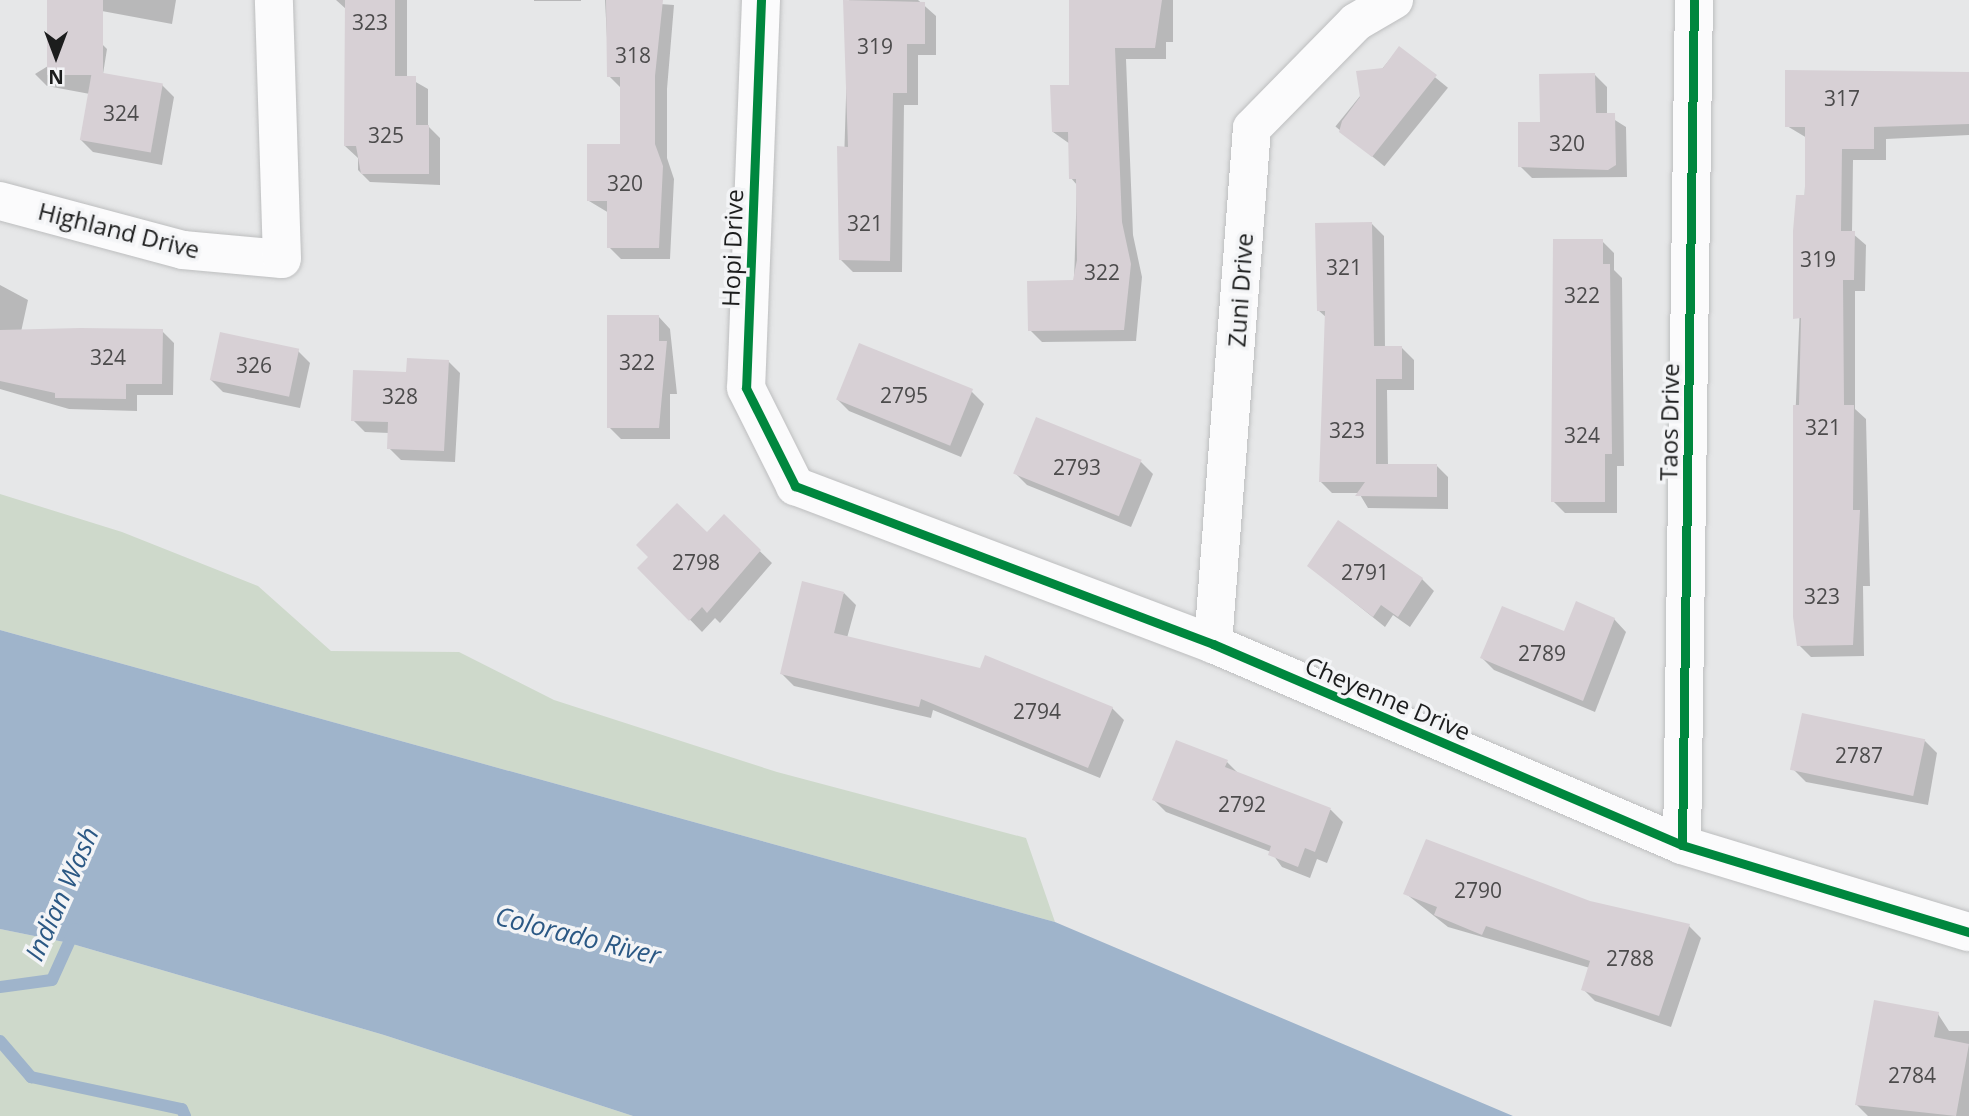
<!DOCTYPE html>
<html>
<head>
<meta charset="utf-8">
<style>
	body { margin:0 }
	#map { position:relative; width:1969px; height:1116px; overflow:hidden; background:#e6e7e8; font-family:"Open Sans",sans-serif }
	div>[style] { position:absolute }
	[style*='--x'] { left:calc(var(--x)*1px); top:calc(var(--y)*1px); width:calc(var(--w)*1px); rotate:calc(var(--a)*1deg) }
	.green>* { inset:0; background:#ced9cb }
	.water>* { inset:0; background:#9fb4cb }
	.shadow>* { inset:0; background:#0003; transform-origin:0 0 }
	.stream>* { height:12px; margin:-6px; padding:0 6px; transform-origin:6px; border-radius:6px; background:#9fb4cb }
	.building>* { inset:0; background:#d7d0d5; transform-origin:0 0 }
	.roads { filter:drop-shadow(0 0 2px #bdbebf) drop-shadow(0 0 2px #bdbebf) }
	.minor>* { height:38px; margin:-19px; padding:0 19px; transform-origin:19px; border-radius:19px; background:#fbfbfc }
	.cycleway>* { height:9px; margin:-4.5px; padding:0 4.5px; transform-origin:4.5px; border-radius:4.5px; background:#00873e }
	span { translate:-50% -50%; white-space:nowrap; text-align:center; line-height:1.15; -webkit-text-stroke:7px #f3f4f6; paint-order:stroke }
	.number-label { font-size:21px; color:#4c4b4c }
	.number-label span { -webkit-text-stroke-width:0 }
	.street-label { font-size:24px; color:#1c1d1d }
	.water-label { font-size:26px; color:#2b5884; font-style:italic }
	.north { position:absolute; left:21px; top:21px; width:70px; height:70px; -webkit-text-stroke:5px #f3f4f6; paint-order:stroke; rotate:180deg; font-size:19px; font-weight:700; line-height:28px; text-align:center; color:#1c1d1d }
	.north::after { content:''; display:block; margin:auto; width:24px; height:32px; background:#1c1d1d; clip-path:polygon(50% 0,100% 100%,50% 72%,0 100%) }
</style>
</head>
<body>
<div id="map">
	<div class="green">
		<i style="clip-path:polygon(0 494px,122px 532px,258px 586px,331px 651px,459px 652px,554px 700px,777px 772px,1026px 838px,1055px 922px,0 630px)"></i>
		<i style="clip-path:polygon(0 929px,69px 943px,384px 1035px,633px 1116px,0 1116px)"></i>
	</div>
	<div class="water">
		<i style="clip-path:polygon(0 630px,1055px 922px,1513px 1116px,633px 1116px,384px 1035px,69px 943px,0 929px)"></i>
	</div>
	<div class="shadow">
		<i style="clip-path:polygon(82px 0,176px 0,172px 24px,91px 9px)"></i>
		<i style="clip-path:polygon(336px 0,407px 0,407px 77px,428px 89px,428px 126px,440px 138px,440px 185px,370px 182px,358px 170px,358px 158px,345px 146px,346px 9px)"></i>
		<i style="left:534px;top:0;width:47px;height:1px"></i>
		<i style="clip-path:polygon(605px 0,674px 5px,667px 89px,667px 158px,674px 179px,670px 259px,621px 259px,609px 247px,609px 213px,589px 201px,622px 145px,621px 88px,609px 76px)"></i>
		<i style="clip-path:polygon(849px 0,918px 0,936px 16px,936px 55px,918px 55px,918px 105px,904px 105px,902px 272px,853px 272px,841px 260px)"></i>
		<i style="clip-path:polygon(1070px 0,1173px 0,1173px 42px,1166px 42px,1166px 59px,1126px 59px,1133px 235px,1142px 277px,1136px 341px,1042px 342px,1030px 330px,1074px 282px,1077px 185px,1071px 178px,1070px 144px,1053px 132px,1070px 86px)"></i>
		<i style="clip-path:polygon(95px 37px,107px 49px,103px 74px,162px 85px,174px 97px,162px 165px,93px 152px,81px 140px,90px 94px,47px 86px,35px 74px)"></i>
		<i style="left:1399px;top:48px;width:63px;height:101px;rotate:39deg"></i>
		<i style="clip-path:polygon(1969px 73px,1969px 135px,1886px 139px,1886px 160px,1853px 160px,1852px 233px,1866px 245px,1865px 291px,1855px 291px,1855px 409px,1866px 419px,1870px 586px,1863px 586px,1864px 656px,1811px 657px,1799px 645px,1794px 448px,1807px 138px,1787px 126px)"></i>
		<i style="clip-path:polygon(1595px 75px,1607px 87px,1607px 115px,1626px 127px,1627px 177px,1532px 178px,1520px 166px)"></i>
		<i style="clip-path:polygon(1372px 224px,1384px 236px,1385px 348px,1402px 348px,1414px 360px,1414px 390px,1387px 390px,1388px 466px,1436px 465px,1448px 477px,1448px 509px,1368px 508px,1359px 493px,1332px 493px,1320px 481px,1327px 318px,1318px 310px)"></i>
		<i style="clip-path:polygon(1602px 241px,1614px 253px,1614px 270px,1622px 278px,1624px 466px,1617px 466px,1617px 513px,1565px 513px,1553px 501px)"></i>
		<i style="clip-path:polygon(0 285px,28px 300px,21px 332px,162px 331px,174px 343px,173px 395px,137px 395px,137px 411px,69px 409px,0 389px)"></i>
		<i style="clip-path:polygon(658px 316px,670px 329px,677px 394px,670px 394px,670px 439px,621px 439px,609px 427px)"></i>
		<i style="clip-path:polygon(298px 351px,310px 363px,300px 408px,223px 392px,211px 380px)"></i>
		<i style="clip-path:polygon(448px 361px,460px 373px,455px 462px,401px 460px,389px 448px,389px 433px,365px 432px,353px 420px,408px 373px)"></i>
		<i style="clip-path:polygon(972px 392px,984px 404px,961px 457px,849px 411px,837px 399px)"></i>
		<i style="clip-path:polygon(1141px 462px,1153px 474px,1131px 527px,1027px 485px,1015px 473px)"></i>
		<i style="clip-path:polygon(724px 516px,772px 563px,720px 623px,715px 618px,702px 632px,640px 568px,707px 534px)"></i>
		<i style="clip-path:polygon(1309px 566px,1422px 579px,1434px 591px,1410px 627px,1393px 615px,1385px 627px)"></i>
		<i style="clip-path:polygon(844px 593px,856px 605px,847px 638px,1112px 708px,1124px 720px,1100px 778px,933px 710px,931px 718px,794px 686px,782px 674px)"></i>
		<i style="clip-path:polygon(1614px 619px,1626px 632px,1595px 712px,1494px 670px,1482px 658px)"></i>
		<i style="clip-path:polygon(1925px 741px,1937px 753px,1928px 805px,1806px 782px,1794px 770px)"></i>
		<i style="clip-path:polygon(1227px 762px,1239px 774px,1331px 810px,1343px 822px,1327px 863px,1317px 859px,1310px 878px,1282px 867px,1271px 852px,1166px 812px,1154px 800px)"></i>
		<i style="clip-path:polygon(1405px 893px,1590px 903px,1689px 926px,1701px 938px,1671px 1027px,1595px 1001px,1583px 989px,1590px 968px,1448px 927px)"></i>
		<i style="clip-path:polygon(1938px 1014px,1949px 1031px,1969px 1031px,1969px 1116px,1868px 1116px,1857px 1105px)"></i>
	</div>
	<div class="stream">
		<i style="--x:0;--y:987;--w:52;--a:-7.7"></i>
		<i style="--x:52;--y:980;--w:56;--a:-65.7"></i>
		<i style="--x:0;--y:1041;--w:48;--a:49.3"></i>
		<i style="--x:31;--y:1077;--w:154;--a:12"></i>
		<i style="--x:182;--y:1109;--w:8;--a:67"></i>
	</div>
	<div class="building">
		<i style="left:47px;top:0;width:56px;height:75px"></i>
		<i style="clip-path:polygon(345px 0,395px 0,395px 76px,416px 76px,416px 125px,429px 125px,429px 174px,361px 174px,356px 146px,344px 146px)"></i>
		<i style="clip-path:polygon(606px 0,663px 0,655px 76px,655px 144px,663px 166px,659px 248px,607px 248px,607px 201px,587px 201px,587px 144px,620px 144px,620px 77px,607px 77px)"></i>
		<i style="clip-path:polygon(843px 0,925px 2px,925px 44px,907px 44px,907px 93px,893px 93px,890px 261px,839px 260px,837px 146px,848px 147px)"></i>
		<i style="clip-path:polygon(1069px 0,1162px 0,1155px 48px,1115px 48px,1122px 222px,1131px 264px,1124px 330px,1028px 331px,1027px 281px,1073px 280px,1077px 260px,1076px 179px,1069px 179px,1068px 132px,1052px 132px,1050px 85px,1069px 85px)"></i>
		<i style="clip-path:polygon(1399px 46px,1437px 75px,1372px 157px,1339px 132px,1342px 121px,1360px 97px,1356px 71px,1383px 68px)"></i>
		<i style="clip-path:polygon(1785px 70px,1969px 72px,1969px 124px,1874px 127px,1874px 149px,1842px 149px,1841px 231px,1855px 231px,1854px 280px,1843px 280px,1844px 405px,1854px 405px,1853px 510px,1860px 510px,1853px 645px,1797px 646px,1793px 617px,1793px 405px,1799px 405px,1801px 318px,1793px 319px,1793px 231px,1796px 195px,1805px 195px,1805px 127px,1785px 127px)"></i>
		<i style="left:92px;top:71px;width:72px;height:70px;rotate:10deg"></i>
		<i style="clip-path:polygon(1595px 73px,1596px 113px,1615px 113px,1616px 165px,1608px 170px,1518px 167px,1518px 122px,1540px 122px,1539px 74px)"></i>
		<i style="clip-path:polygon(1372px 222px,1374px 346px,1402px 346px,1402px 379px,1376px 379px,1376px 464px,1437px 464px,1437px 497px,1355px 496px,1365px 482px,1319px 482px,1325px 311px,1317px 311px,1315px 223px)"></i>
		<i style="clip-path:polygon(1553px 239px,1603px 239px,1603px 264px,1610px 264px,1612px 454px,1605px 454px,1605px 502px,1551px 502px)"></i>
		<i style="clip-path:polygon(607px 315px,659px 315px,659px 341px,667px 341px,659px 428px,607px 428px)"></i>
		<i style="clip-path:polygon(80px 328px,163px 329px,162px 384px,126px 384px,126px 399px,55px 398px,55px 393px,0 381px,0 330px)"></i>
		<i style="left:220px;top:332px;width:81px;height:49px;rotate:12deg"></i>
		<i style="left:859px;top:343px;width:123px;height:61px;rotate:22deg"></i>
		<i style="clip-path:polygon(407px 358px,449px 360px,444px 451px,387px 449px,388px 422px,351px 421px,353px 370px,406px 372px)"></i>
		<i style="left:1036px;top:417px;width:114px;height:61px;rotate:22deg"></i>
		<i style="clip-path:polygon(677px 503px,707px 532px,724px 514px,761px 550px,707px 613px,702px 607px,689px 621px,637px 568px,648px 557px,636px 545px)"></i>
		<i style="clip-path:polygon(1338px 520px,1423px 578px,1398px 617px,1381px 605px,1373px 617px,1307px 566px)"></i>
		<i style="clip-path:polygon(802px 581px,844px 592px,834px 633px,980px 668px,985px 655px,1113px 707px,1088px 768px,921px 699px,919px 707px,780px 674px)"></i>
		<i style="clip-path:polygon(1576px 601px,1615px 618px,1583px 701px,1480px 658px,1502px 606px,1564px 631px)"></i>
		<i style="left:1802px;top:713px;width:126px;height:58px;rotate:12deg"></i>
		<i style="clip-path:polygon(1176px 740px,1228px 760px,1225px 767px,1331px 808px,1315px 852px,1305px 848px,1298px 867px,1268px 855px,1271px 846px,1152px 800px)"></i>
		<i style="clip-path:polygon(1426px 839px,1590px 901px,1690px 924px,1659px 1016px,1581px 990px,1590px 961px,1486px 926px,1482px 935px,1434px 915px,1437px 907px,1403px 894px)"></i>
		<i style="clip-path:polygon(1874px 1000px,1939px 1012px,1934px 1037px,1969px 1044px,1956px 1116px,1855px 1105px)"></i>
	</div>
	<div class="roads">
		<div class="minor">
			<i style="--x:761;--y:0;--w:388;--a:92.2"></i>
			<i style="--x:746;--y:388;--w:110;--a:63.4"></i>
			<i style="--x:795;--y:486;--w:447;--a:20.7"></i>
			<i style="--x:1213;--y:644;--w:510;--a:23.2"></i>
			<i style="--x:1682;--y:845;--w:300;--a:16.9"></i>
			<i style="--x:0;--y:201;--w:189;--a:15"></i>
			<i style="--x:183;--y:250;--w:99;--a:5.2"></i>
			<i style="--x:282;--y:259;--w:259;--a:-91.8"></i>
			<i style="--x:1213;--y:644;--w:517;--a:-85.68"></i>
			<i style="--x:1252;--y:128;--w:148;--a:-45.5"></i>
			<i style="--x:1356;--y:22;--w:44;--a:-30.1"></i>
			<i style="--x:1682;--y:845;--w:845;--a:-89.19"></i>
		</div>
	</div>
	<div class="cycleway">
		<i style="--x:761;--y:0;--w:388;--a:92.2"></i>
		<i style="--x:746;--y:388;--w:110;--a:63.4"></i>
		<i style="--x:795;--y:486;--w:447;--a:20.7"></i>
		<i style="--x:1213;--y:644;--w:510;--a:23.2"></i>
		<i style="--x:1682;--y:845;--w:300;--a:16.9"></i>
		<i style="--x:1682;--y:845;--w:845;--a:-89.19"></i>
	</div>
	<div class="number-label">
		<span style="left:370px;top:22px">323</span>
		<span style="left:875px;top:46px">319</span>
		<span style="left:633px;top:55px">318</span>
		<span style="left:1842px;top:98px">317</span>
		<span style="left:121px;top:113px">324</span>
		<span style="left:386px;top:135px">325</span>
		<span style="left:1567px;top:143px">320</span>
		<span style="left:625px;top:183px">320</span>
		<span style="left:865px;top:223px">321</span>
		<span style="left:1818px;top:259px">319</span>
		<span style="left:1344px;top:267px">321</span>
		<span style="left:1102px;top:272px">322</span>
		<span style="left:1582px;top:295px">322</span>
		<span style="left:108px;top:357px">324</span>
		<span style="left:637px;top:362px">322</span>
		<span style="left:254px;top:365px">326</span>
		<span style="left:904px;top:395px">2795</span>
		<span style="left:400px;top:396px">328</span>
		<span style="left:1823px;top:427px">321</span>
		<span style="left:1347px;top:430px">323</span>
		<span style="left:1582px;top:435px">324</span>
		<span style="left:1077px;top:467px">2793</span>
		<span style="left:696px;top:562px">2798</span>
		<span style="left:1365px;top:572px">2791</span>
		<span style="left:1822px;top:596px">323</span>
		<span style="left:1542px;top:653px">2789</span>
		<span style="left:1037px;top:711px">2794</span>
		<span style="left:1859px;top:755px">2787</span>
		<span style="left:1242px;top:804px">2792</span>
		<span style="left:1478px;top:890px">2790</span>
		<span style="left:1630px;top:958px">2788</span>
		<span style="left:1912px;top:1075px">2784</span>
	</div>
	<div class="street-label">
		<span style="left:119px;top:230px;rotate:14deg">Highland Drive</span>
		<span style="left:732px;top:248px;rotate:-88deg">Hopi Drive</span>
		<span style="left:1240px;top:290px;rotate:-86deg">Zuni Drive</span>
		<span style="left:1669px;top:422px;rotate:-89deg">Taos Drive</span>
		<span style="left:1388px;top:698px;rotate:23deg">Cheyenne Drive</span>
	</div>
	<div class="water-label">
		<span style="left:62px;top:894px;rotate:-66deg">Indian Wash</span>
		<span style="left:578px;top:936px;rotate:14deg">Colorado River</span>
	</div>
	<div class="north">N</div>
</div>
</body>
</html>
